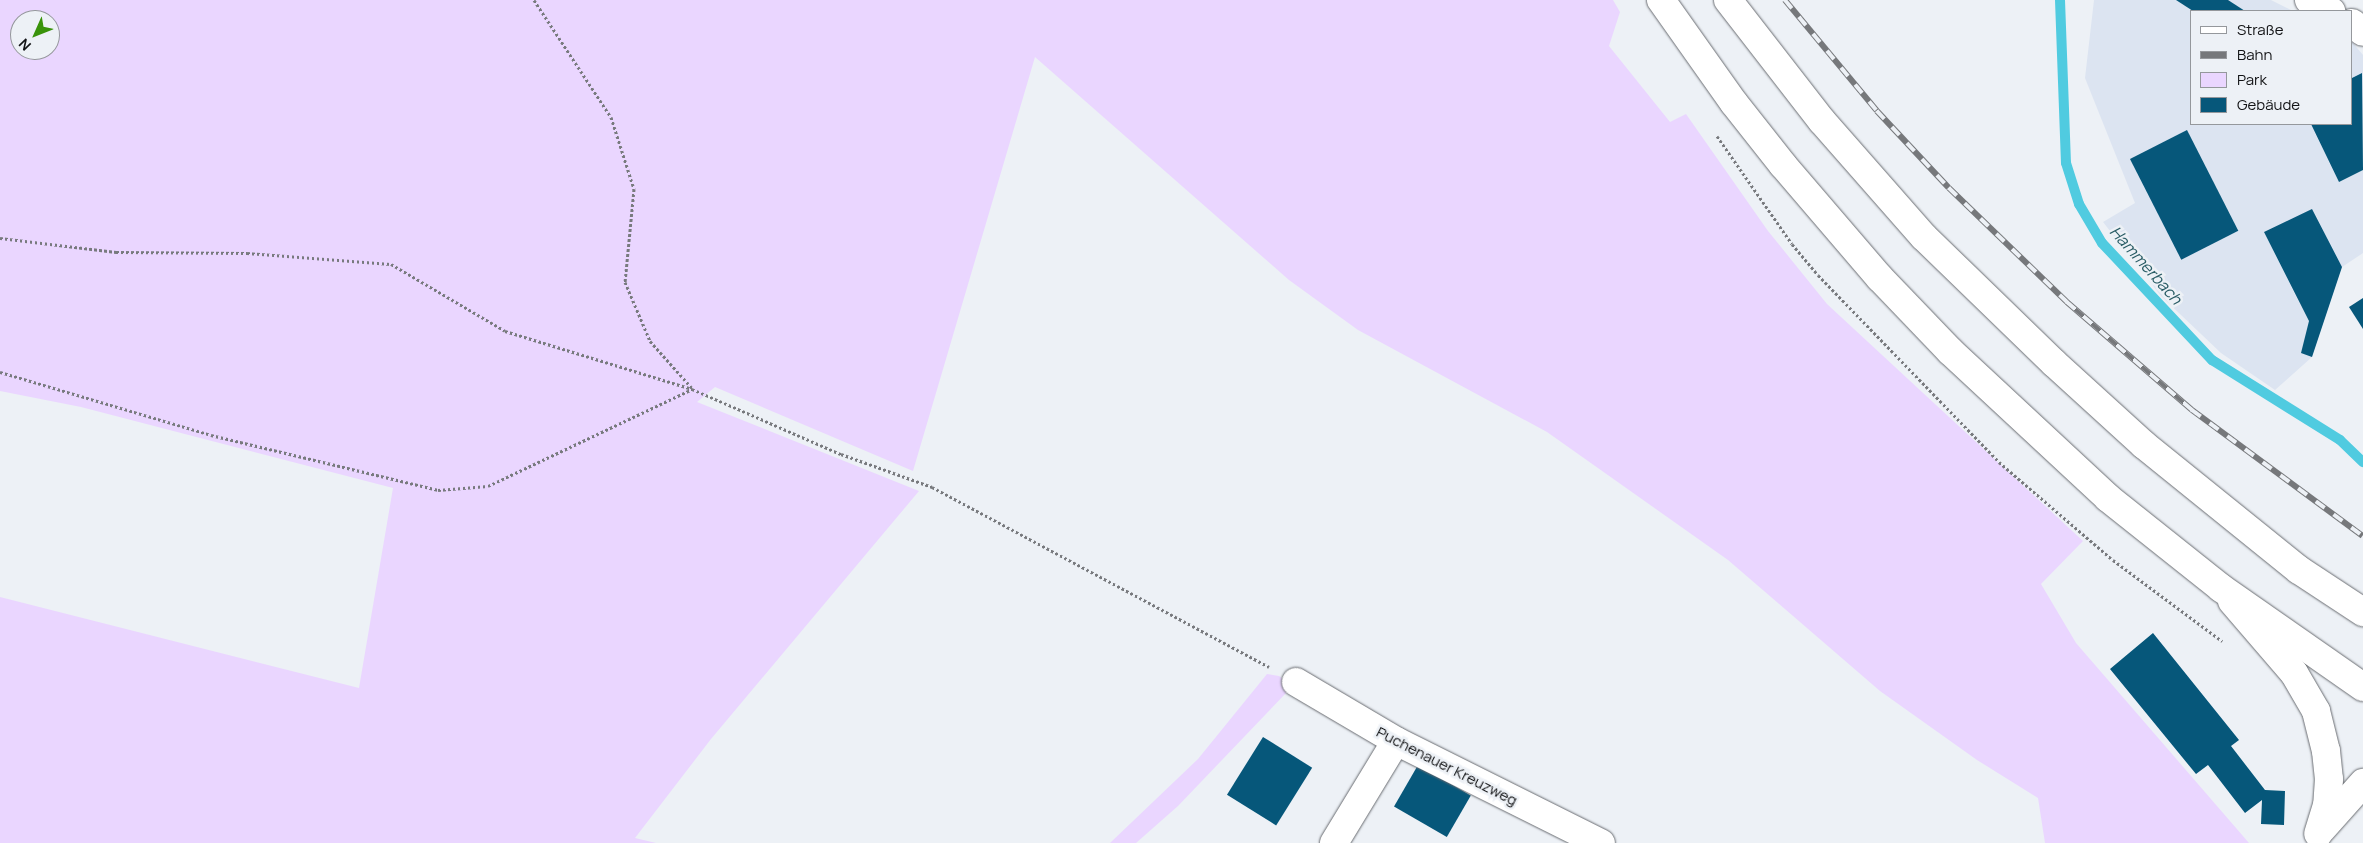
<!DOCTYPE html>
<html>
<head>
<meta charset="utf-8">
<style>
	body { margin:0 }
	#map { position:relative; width:2363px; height:843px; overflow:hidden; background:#edf1f6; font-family:Manrope,sans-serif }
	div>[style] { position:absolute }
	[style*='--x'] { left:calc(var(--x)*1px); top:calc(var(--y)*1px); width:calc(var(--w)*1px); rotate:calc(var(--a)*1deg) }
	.built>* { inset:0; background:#dce4f1 }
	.green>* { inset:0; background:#ead6ff }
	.stream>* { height:10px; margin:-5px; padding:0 5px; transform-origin:5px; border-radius:5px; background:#50cbe0 }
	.building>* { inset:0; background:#06577a; transform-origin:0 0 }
	.path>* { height:3px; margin-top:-1.5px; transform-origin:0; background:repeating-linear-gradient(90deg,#787a7e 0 2.5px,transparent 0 5px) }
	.roads { filter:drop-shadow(0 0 1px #696c71) drop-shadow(0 0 1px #696c71) }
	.minor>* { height:28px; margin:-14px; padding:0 14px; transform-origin:14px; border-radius:14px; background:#fff }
	.major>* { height:28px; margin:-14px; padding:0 14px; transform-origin:14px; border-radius:14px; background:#fff }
	.rail>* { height:5.5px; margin-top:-2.75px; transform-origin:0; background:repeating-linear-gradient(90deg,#edf1f6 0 11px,#76787b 0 22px); box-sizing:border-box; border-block:1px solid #76787b }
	span { translate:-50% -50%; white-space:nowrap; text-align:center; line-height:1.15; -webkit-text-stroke:5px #edf1f6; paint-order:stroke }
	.street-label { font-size:15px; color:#121315 }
	.water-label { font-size:16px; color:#295c65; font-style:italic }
	.legend { position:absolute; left:2190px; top:10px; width:162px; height:115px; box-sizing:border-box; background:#edf1f6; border:1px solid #95989c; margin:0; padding:6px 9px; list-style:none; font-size:15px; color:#121315 }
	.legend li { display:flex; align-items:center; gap:10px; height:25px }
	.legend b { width:25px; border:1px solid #95989c }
	.north { position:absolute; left:10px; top:10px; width:50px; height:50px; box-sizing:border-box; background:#edf1f6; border:1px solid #95989c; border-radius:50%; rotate:226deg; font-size:14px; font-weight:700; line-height:20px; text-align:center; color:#121315 }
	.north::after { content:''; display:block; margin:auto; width:18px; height:22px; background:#39930a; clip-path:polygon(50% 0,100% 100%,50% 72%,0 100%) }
</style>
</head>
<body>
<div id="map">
	<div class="built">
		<i style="clip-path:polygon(2094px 0,2271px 0,2293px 11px,2192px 11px,2192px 124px,2352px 124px,2352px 42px,2363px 55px,2363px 253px,2342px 267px,2312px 357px,2275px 390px,2221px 353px,2161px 296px,2103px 222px,2135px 203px,2085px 78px)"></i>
	</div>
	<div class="green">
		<i style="clip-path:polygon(evenodd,0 0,1613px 0,1620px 12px,1609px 46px,1670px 122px,1686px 114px,1768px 231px,1827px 304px,2083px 541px,2041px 584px,2076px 643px,2249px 843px,2045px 843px,2038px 798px,1977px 760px,1880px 691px,1728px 560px,1547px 432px,1358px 330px,1289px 280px,1035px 57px,913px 471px,715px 387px,697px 402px,919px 491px,711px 739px,635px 838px,656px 843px,0 843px,0 597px,359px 688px,393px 488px,81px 407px,0 391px,0 0,20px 20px,50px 20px,50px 50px,20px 50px,20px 20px)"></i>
		<i style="clip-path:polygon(1267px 674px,1279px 676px,1290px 684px,1287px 692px,1178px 806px,1136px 843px,1110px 843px,1198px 759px)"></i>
	</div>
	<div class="stream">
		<i style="--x:2060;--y:0;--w:163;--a:87.9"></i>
		<i style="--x:2066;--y:163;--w:43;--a:72.4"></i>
		<i style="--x:2079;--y:204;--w:45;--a:59.5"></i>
		<i style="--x:2102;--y:243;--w:161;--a:46.8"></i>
		<i style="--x:2212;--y:360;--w:151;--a:32"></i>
		<i style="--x:2340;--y:440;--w:32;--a:44"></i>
	</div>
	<div class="building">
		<i style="clip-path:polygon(2176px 0,2228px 0,2245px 11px,2193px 11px)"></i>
		<i style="clip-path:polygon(2362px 73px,2363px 170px,2339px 182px,2311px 124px,2352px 124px,2352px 78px)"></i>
		<i style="left:2187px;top:130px;width:113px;height:64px;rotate:63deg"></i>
		<i style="clip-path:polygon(2312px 209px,2342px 267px,2312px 357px,2301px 353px,2309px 321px,2264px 232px)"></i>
		<i style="clip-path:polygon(2363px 298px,2363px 329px,2349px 307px)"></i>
		<i style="clip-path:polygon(2153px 633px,2239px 740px,2231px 746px,2265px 790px,2285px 791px,2284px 825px,2261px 824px,2262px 800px,2245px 813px,2208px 765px,2196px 774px,2110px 669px)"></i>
		<i style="left:1263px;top:737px;width:58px;height:68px;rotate:32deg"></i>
		<i style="left:1418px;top:765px;width:61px;height:48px;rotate:30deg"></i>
	</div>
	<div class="path">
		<i style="--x:534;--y:0;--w:140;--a:56.7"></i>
		<i style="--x:611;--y:117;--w:76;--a:72.3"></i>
		<i style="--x:634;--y:189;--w:93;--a:95.5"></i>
		<i style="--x:625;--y:282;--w:64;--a:67"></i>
		<i style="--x:650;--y:341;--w:63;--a:48.2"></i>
		<i style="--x:1717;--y:136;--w:131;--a:55.2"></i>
		<i style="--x:1792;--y:244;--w:40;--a:50"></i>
		<i style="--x:1818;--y:275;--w:260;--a:45.9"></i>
		<i style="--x:1999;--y:462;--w:150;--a:40.7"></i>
		<i style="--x:2113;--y:560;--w:136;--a:36.6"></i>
		<i style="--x:0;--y:238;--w:117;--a:6.9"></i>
		<i style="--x:116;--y:252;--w:131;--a:0.4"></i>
		<i style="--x:247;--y:253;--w:144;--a:4.4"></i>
		<i style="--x:391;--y:264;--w:132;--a:30.4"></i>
		<i style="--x:505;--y:331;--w:196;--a:17.2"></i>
		<i style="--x:692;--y:389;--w:163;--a:23.6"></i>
		<i style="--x:841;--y:454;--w:97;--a:19.9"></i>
		<i style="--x:932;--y:487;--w:382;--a:28.1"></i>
		<i style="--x:0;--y:372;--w:220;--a:16.6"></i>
		<i style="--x:211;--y:435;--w:234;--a:13.6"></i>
		<i style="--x:438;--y:490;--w:50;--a:-4.6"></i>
		<i style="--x:488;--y:486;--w:226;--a:-25.4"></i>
	</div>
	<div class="roads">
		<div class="minor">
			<i style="--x:2309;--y:0;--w:25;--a:27"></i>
			<i style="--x:2352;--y:23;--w:14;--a:39"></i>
			<i style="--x:2232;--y:601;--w:95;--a:49.3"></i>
			<i style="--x:2294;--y:673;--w:44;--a:59.9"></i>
			<i style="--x:2316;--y:711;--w:41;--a:76"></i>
			<i style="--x:2326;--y:751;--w:28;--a:84"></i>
			<i style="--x:2329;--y:779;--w:26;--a:94"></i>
			<i style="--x:2327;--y:805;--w:30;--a:107"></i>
			<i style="--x:1296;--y:682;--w:116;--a:30.5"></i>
			<i style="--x:1396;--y:741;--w:229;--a:26.5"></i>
			<i style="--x:2322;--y:829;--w:62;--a:-48.3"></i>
			<i style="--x:1334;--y:843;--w:119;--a:-58.7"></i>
		</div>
		<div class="major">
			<i style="--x:1661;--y:0;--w:126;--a:54.7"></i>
			<i style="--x:1734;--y:103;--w:79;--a:51.7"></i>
			<i style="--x:1783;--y:165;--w:149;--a:49.4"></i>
			<i style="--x:1880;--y:278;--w:101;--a:46.2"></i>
			<i style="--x:1950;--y:351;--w:216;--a:42.9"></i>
			<i style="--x:2108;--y:498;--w:144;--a:38.5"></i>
			<i style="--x:2221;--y:588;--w:173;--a:34.9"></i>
			<i style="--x:1728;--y:0;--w:153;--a:52.2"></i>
			<i style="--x:1822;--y:121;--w:154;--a:48.7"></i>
			<i style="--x:1924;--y:237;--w:181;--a:44.1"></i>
			<i style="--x:2054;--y:363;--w:122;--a:42.3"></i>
			<i style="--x:2144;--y:445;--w:199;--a:38.9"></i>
			<i style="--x:2299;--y:570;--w:77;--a:33.3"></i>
		</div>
	</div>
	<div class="rail">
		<i style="--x:1785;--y:0;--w:144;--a:50.3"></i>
		<i style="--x:1877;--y:111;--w:105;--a:46.9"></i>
		<i style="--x:1949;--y:188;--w:164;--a:44"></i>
		<i style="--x:2067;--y:302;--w:165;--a:40.8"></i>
		<i style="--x:2192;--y:410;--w:212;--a:36.4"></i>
	</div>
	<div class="street-label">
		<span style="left:1447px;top:766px;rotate:27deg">Puchenauer Kreuzweg</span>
	</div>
	<div class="water-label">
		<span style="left:2146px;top:265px;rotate:48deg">Hammerbach</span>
	</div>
	<ul class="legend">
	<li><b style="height:6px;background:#fff"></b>Straße</li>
	<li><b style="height:6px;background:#76787b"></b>Bahn</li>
	<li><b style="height:14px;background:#ead6ff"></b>Park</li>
	<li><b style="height:14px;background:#06577a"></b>Gebäude</li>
	</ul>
	<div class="north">N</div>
</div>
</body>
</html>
